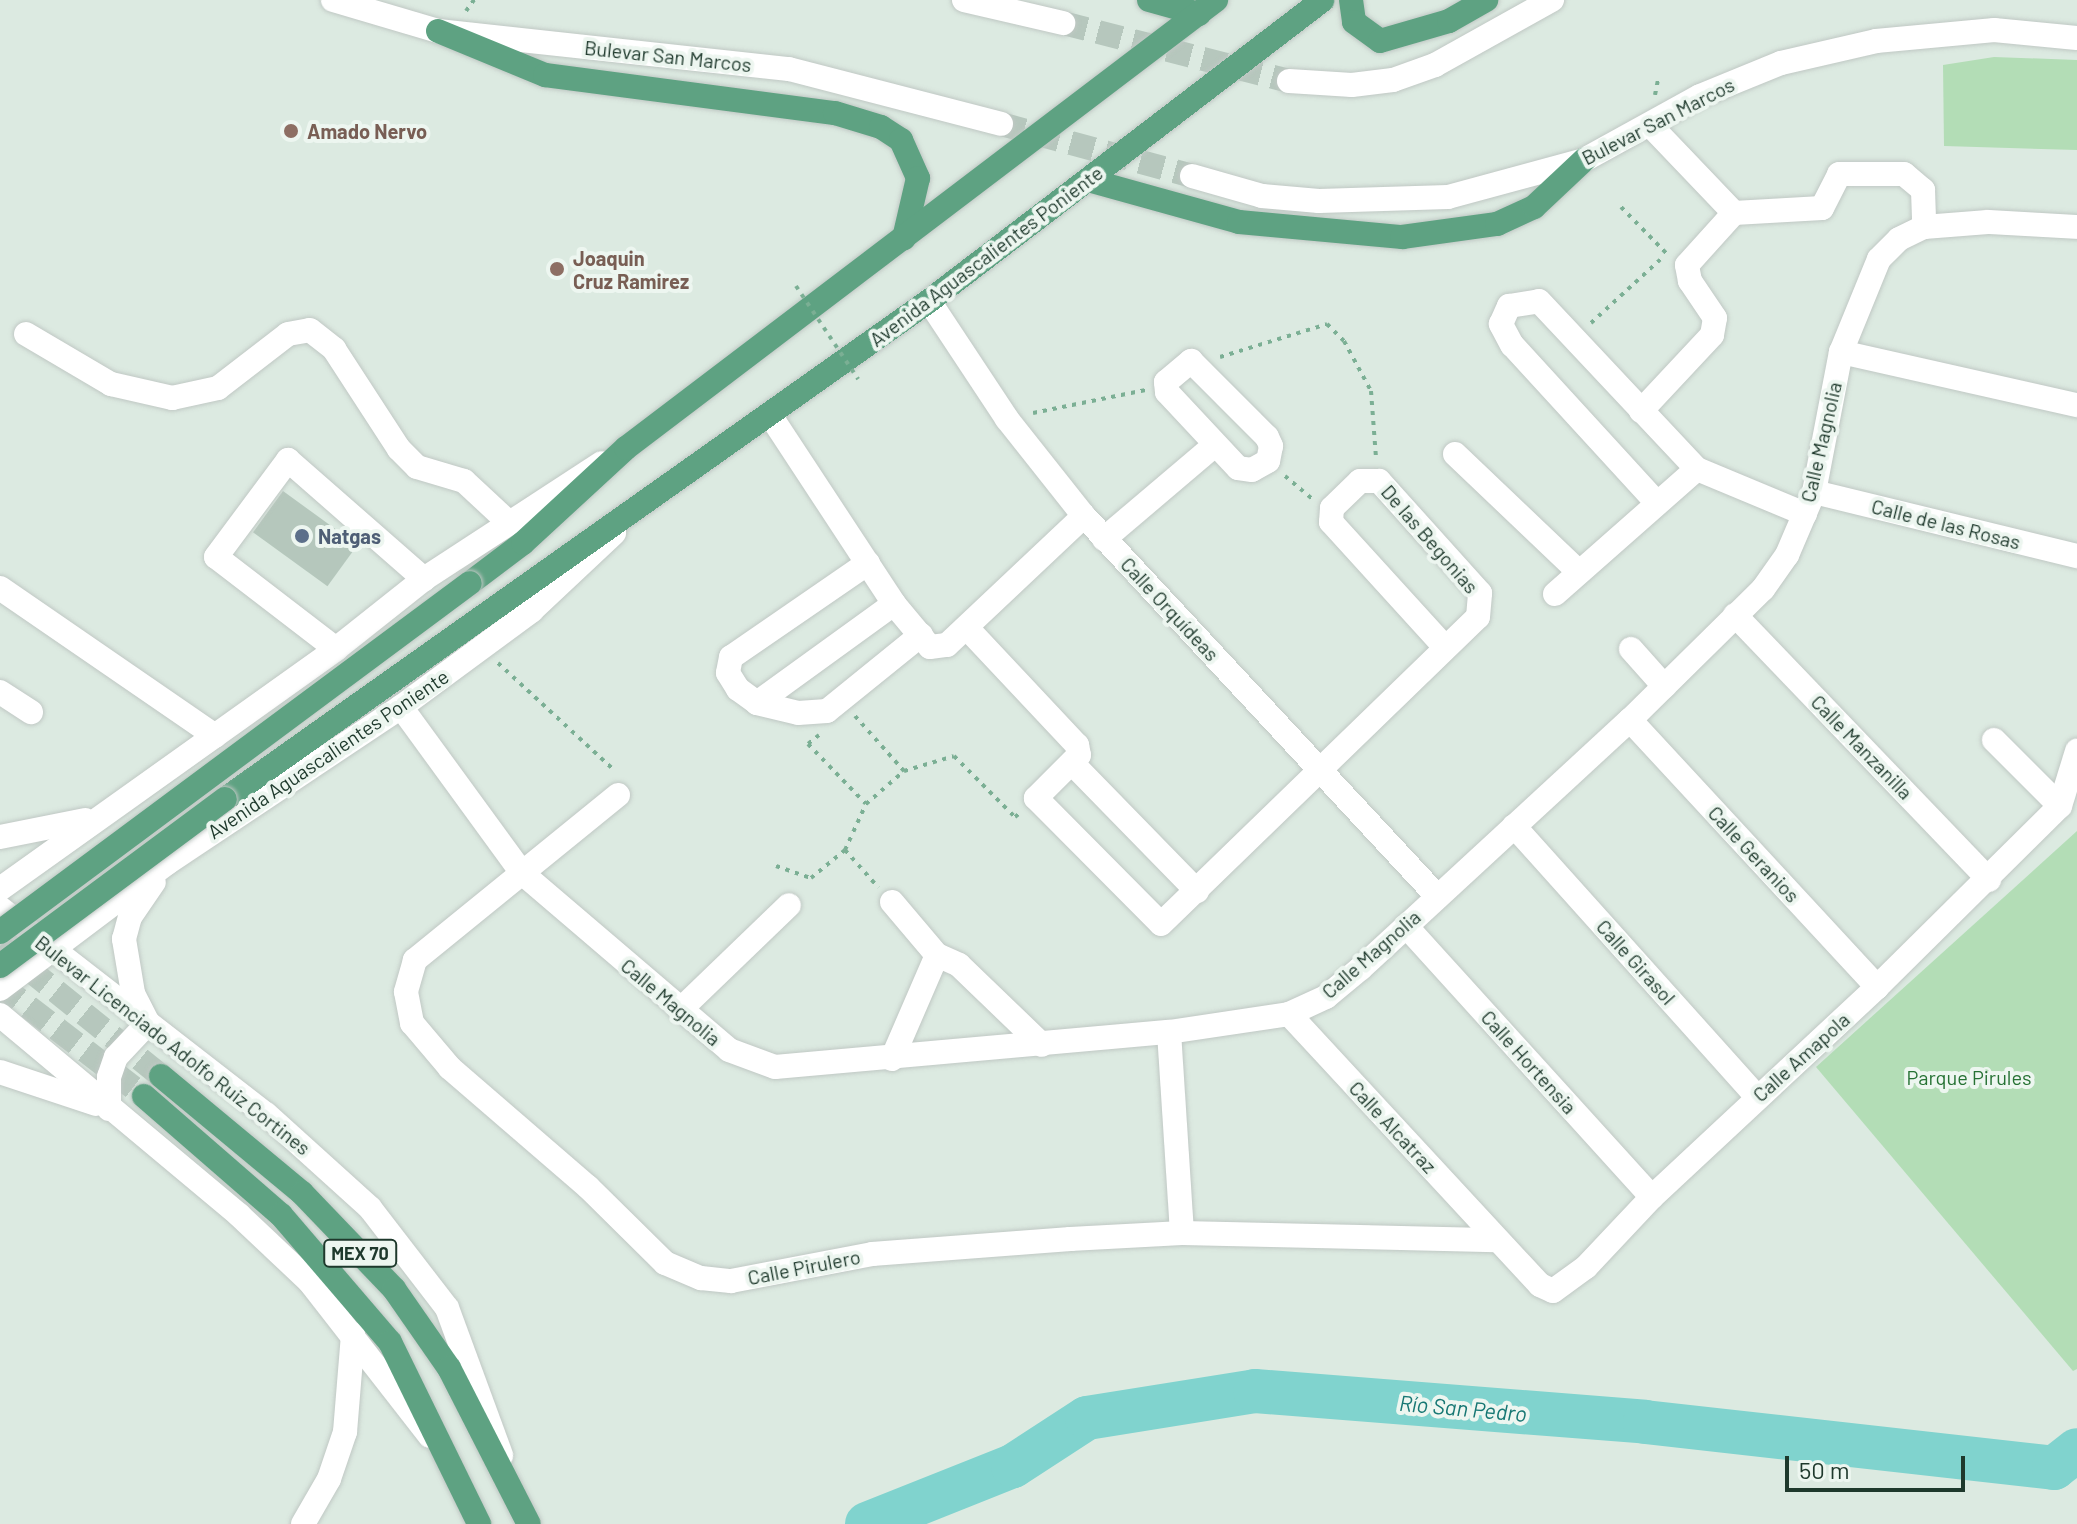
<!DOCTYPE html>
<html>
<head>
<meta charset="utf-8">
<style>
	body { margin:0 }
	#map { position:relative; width:2077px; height:1524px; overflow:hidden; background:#dceae1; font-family:Barlow,sans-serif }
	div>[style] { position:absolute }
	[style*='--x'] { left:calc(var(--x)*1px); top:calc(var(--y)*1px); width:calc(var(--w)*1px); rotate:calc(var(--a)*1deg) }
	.green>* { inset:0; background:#b3ddb6 }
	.river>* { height:44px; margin:-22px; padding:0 22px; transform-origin:22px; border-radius:22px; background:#80d3ce }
	.building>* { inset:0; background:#b5c7bc; transform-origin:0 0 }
	.minor-tunnel>* { height:24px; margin-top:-12px; transform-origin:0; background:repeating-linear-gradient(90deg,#b6c7bd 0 24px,transparent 0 36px) }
	.major-tunnel>* { height:24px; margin-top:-12px; transform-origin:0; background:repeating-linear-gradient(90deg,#b6c7bd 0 24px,transparent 0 36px) }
	.path>* { height:4px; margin-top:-2px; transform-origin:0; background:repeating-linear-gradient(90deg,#7baf94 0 4px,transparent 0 10px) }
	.roads { filter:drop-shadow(0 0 2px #c0c8c4) drop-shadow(0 0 2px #c0c8c4) }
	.minor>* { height:24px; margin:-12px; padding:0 12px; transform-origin:12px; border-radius:12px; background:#fff }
	.major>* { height:24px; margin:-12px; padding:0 12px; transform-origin:12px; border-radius:12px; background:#5ea282 }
	.path-bridge>* { height:4px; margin-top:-2px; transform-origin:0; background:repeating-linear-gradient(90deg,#7baf94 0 4px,transparent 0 10px) }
	.bridges { filter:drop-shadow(0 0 2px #c0c8c4) drop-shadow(0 0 2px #c0c8c4) }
	.major-bridge>* { height:24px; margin:-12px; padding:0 12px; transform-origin:12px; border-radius:12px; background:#5ea282 }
	.dots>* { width:22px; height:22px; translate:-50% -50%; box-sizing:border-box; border:4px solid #edf6f0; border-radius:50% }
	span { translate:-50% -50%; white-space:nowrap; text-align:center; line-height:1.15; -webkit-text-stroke:8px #edf6f0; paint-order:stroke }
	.shield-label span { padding:2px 6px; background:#edf6f0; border:2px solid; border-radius:6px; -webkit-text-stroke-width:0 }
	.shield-label { font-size:18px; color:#1e392c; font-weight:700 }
	.street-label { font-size:20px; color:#1e392c }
	.education-label { font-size:20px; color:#785e54; font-weight:700 }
	.left { translate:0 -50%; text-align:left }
	.service-label { font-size:20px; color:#4e5e75; font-weight:700 }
	.park-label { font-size:20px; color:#267234 }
	.water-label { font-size:22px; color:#167773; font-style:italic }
	.scale { position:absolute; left:1785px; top:1456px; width:180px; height:36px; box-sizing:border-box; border:4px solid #1e392c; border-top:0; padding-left:10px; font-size:24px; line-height:28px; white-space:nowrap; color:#1e392c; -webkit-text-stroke:6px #edf6f0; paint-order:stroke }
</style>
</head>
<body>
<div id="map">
	<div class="green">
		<i style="clip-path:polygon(1994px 57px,2077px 60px,2077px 150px,1944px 146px,1943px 65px)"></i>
		<i style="clip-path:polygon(2077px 831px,2077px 1369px,2073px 1371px,1816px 1067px)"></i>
	</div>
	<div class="river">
		<i style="--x:867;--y:1524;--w:157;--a:-21.7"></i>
		<i style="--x:1013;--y:1466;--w:88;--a:-33"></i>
		<i style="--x:1087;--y:1418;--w:170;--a:-9.1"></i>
		<i style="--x:1255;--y:1391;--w:391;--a:4.5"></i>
		<i style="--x:1645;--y:1422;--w:412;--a:6.4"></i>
		<i style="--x:2054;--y:1468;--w:29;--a:-38"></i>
	</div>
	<div class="building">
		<i style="left:283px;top:491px;width:92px;height:51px;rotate:36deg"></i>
	</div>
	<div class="minor-tunnel">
		<i style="--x:1063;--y:23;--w:233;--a:14.4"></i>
		<i style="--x:1001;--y:124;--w:198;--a:15.2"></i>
	</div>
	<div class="major-tunnel">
		<i style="--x:0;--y:946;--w:207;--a:38.9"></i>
		<i style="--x:0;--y:985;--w:182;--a:37.6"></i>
	</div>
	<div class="path">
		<i style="--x:466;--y:11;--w:14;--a:-54"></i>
		<i style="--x:1655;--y:95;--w:16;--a:-79"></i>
		<i style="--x:1621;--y:207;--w:66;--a:45.6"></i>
		<i style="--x:1591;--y:323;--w:99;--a:-42.5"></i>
		<i style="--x:1220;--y:357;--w:112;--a:-17.1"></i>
		<i style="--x:1327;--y:324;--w:24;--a:45"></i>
		<i style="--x:1344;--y:341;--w:57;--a:61.6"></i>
		<i style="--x:1371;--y:391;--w:66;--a:85.7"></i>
		<i style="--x:1033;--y:413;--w:115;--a:-11.5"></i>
		<i style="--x:1285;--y:476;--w:35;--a:40"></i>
		<i style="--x:498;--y:663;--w:159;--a:42.7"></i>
		<i style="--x:855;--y:716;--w:74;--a:48.3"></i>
		<i style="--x:819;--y:735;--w:14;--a:141"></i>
		<i style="--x:808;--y:744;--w:83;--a:46"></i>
		<i style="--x:845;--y:850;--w:50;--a:48.3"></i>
		<i style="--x:776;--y:866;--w:37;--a:19"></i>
		<i style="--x:811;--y:878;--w:44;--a:-39.5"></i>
		<i style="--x:845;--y:850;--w:51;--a:-65.5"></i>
		<i style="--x:866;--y:804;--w:50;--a:-41"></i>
		<i style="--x:904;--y:771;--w:52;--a:-16.7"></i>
		<i style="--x:954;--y:756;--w:86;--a:45"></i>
		<i style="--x:1015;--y:817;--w:6;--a:-39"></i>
	</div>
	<div class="roads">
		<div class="minor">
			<i style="--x:333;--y:0;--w:109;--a:16.4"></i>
			<i style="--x:438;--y:31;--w:353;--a:6.2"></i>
			<i style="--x:789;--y:69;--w:219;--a:14.5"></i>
			<i style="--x:964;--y:0;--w:102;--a:13.1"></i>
			<i style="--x:1289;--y:81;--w:63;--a:3.6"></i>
			<i style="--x:1352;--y:85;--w:41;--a:-7"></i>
			<i style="--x:1393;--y:80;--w:45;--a:-19.7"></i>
			<i style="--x:1435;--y:65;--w:134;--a:-29.1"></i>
			<i style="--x:1650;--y:125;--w:122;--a:46.3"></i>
			<i style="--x:1192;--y:176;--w:73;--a:15.9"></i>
			<i style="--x:1262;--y:196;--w:57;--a:5"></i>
			<i style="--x:1319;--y:201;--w:129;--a:-1.8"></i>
			<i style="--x:1448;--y:197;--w:141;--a:-15.2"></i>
			<i style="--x:1584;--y:160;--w:132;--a:-28.9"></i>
			<i style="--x:1700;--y:96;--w:87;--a:-22.2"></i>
			<i style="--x:1781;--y:63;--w:98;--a:-13"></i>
			<i style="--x:1876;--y:41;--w:119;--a:-5.3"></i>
			<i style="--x:1994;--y:30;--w:83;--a:5.5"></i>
			<i style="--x:1734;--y:213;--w:88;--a:-3.3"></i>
			<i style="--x:1822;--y:208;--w:38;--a:-63"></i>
			<i style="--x:1839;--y:174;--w:65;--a:0"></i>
			<i style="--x:1904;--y:174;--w:25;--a:40"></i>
			<i style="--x:1923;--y:190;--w:37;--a:88"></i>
			<i style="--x:929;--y:301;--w:141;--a:56.5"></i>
			<i style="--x:1007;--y:419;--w:124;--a:51.6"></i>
			<i style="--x:1084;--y:516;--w:519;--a:47.11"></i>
			<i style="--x:26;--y:334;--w:99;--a:30.5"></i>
			<i style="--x:111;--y:384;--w:63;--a:12.9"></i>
			<i style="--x:172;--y:398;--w:47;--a:-12.3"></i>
			<i style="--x:218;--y:388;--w:88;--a:-37.6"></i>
			<i style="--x:288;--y:334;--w:22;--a:-10"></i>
			<i style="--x:310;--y:330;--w:31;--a:38"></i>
			<i style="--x:334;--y:349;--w:119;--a:57"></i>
			<i style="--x:399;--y:449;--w:25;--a:45"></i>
			<i style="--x:417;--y:467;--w:49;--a:16.6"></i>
			<i style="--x:464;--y:481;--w:59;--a:42.9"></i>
			<i style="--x:1841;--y:352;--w:242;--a:12.7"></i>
			<i style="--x:1191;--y:361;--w:107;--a:45"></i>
			<i style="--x:1267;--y:437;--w:10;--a:66"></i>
			<i style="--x:1271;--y:446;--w:15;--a:101"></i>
			<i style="--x:1268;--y:461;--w:18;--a:151"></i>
			<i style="--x:1252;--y:470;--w:14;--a:-172"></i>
			<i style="--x:1238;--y:468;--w:104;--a:-133.1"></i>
			<i style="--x:1167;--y:392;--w:10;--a:-96"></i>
			<i style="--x:1166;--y:382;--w:33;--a:-40"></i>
			<i style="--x:1641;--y:411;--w:104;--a:-46.9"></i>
			<i style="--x:1712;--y:335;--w:17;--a:-80"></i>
			<i style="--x:1715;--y:318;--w:45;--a:-124"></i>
			<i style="--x:1690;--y:281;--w:16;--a:-101"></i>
			<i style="--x:1687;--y:265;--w:70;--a:-47.9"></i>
			<i style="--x:770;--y:415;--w:226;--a:56.7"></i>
			<i style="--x:894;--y:604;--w:56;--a:50.1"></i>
			<i style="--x:930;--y:647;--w:17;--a:-7"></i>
			<i style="--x:947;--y:645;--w:188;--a:-43.3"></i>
			<i style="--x:1455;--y:454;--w:170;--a:43.6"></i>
			<i style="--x:1814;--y:492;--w:271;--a:13.7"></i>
			<i style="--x:1657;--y:503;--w:214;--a:-132.5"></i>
			<i style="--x:1512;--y:345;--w:24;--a:-118"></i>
			<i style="--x:1501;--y:324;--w:20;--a:-66"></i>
			<i style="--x:1509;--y:306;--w:30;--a:-9"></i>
			<i style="--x:1539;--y:301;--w:231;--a:46.8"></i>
			<i style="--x:1697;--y:469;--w:117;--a:22.6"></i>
			<i style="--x:1104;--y:539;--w:145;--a:-40.3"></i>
			<i style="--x:868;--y:563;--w:166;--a:145.5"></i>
			<i style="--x:731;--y:657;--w:16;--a:101"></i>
			<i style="--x:728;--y:673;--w:19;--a:58"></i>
			<i style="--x:738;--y:689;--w:24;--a:36"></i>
			<i style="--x:757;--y:703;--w:42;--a:13.7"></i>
			<i style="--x:798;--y:713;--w:29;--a:-4"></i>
			<i style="--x:827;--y:711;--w:121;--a:-39"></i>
			<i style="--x:0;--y:588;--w:261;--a:34.5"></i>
			<i style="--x:1555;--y:594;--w:189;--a:-41.4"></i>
			<i style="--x:1735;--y:615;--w:367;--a:46.2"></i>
			<i style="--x:967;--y:628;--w:161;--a:46.8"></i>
			<i style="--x:1077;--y:745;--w:10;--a:79"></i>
			<i style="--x:1079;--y:755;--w:61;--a:135"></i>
			<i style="--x:1036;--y:798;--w:177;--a:45.2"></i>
			<i style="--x:1161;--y:924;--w:441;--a:-44.1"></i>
			<i style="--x:1478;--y:617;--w:24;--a:-85"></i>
			<i style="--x:1480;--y:593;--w:151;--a:-132"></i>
			<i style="--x:1379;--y:481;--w:19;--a:180"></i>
			<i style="--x:1360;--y:481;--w:39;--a:136"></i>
			<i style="--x:1332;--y:508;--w:14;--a:94"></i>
			<i style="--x:1331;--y:522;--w:168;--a:47.7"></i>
			<i style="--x:336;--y:649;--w:151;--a:-142.5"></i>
			<i style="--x:216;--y:557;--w:121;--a:-53.4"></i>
			<i style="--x:288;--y:460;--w:181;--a:41.2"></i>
			<i style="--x:1631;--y:649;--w:50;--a:48.3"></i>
			<i style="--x:0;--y:692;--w:37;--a:33"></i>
			<i style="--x:757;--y:703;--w:169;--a:-35.9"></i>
			<i style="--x:401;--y:707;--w:205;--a:53.9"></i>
			<i style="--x:522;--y:873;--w:272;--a:40.5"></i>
			<i style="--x:729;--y:1050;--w:49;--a:20.3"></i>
			<i style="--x:775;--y:1067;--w:396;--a:-5.1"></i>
			<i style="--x:1169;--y:1032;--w:121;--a:-8.5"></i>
			<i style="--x:1289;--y:1014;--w:41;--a:-24.7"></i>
			<i style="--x:1326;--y:997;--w:45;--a:-39.6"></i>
			<i style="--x:1361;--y:968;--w:366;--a:-42.7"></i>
			<i style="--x:1630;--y:720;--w:187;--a:-44.6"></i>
			<i style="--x:1763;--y:589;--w:42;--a:-54.8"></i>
			<i style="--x:1787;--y:555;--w:69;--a:-66.8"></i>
			<i style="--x:1814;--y:492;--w:143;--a:-79.1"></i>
			<i style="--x:1841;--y:352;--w:100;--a:-67.8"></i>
			<i style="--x:1879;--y:259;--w:28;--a:-45"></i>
			<i style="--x:1899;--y:239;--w:28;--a:-26"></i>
			<i style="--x:1924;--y:227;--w:64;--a:-4.5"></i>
			<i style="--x:1988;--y:222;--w:89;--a:3.2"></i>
			<i style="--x:1630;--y:720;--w:364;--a:47.2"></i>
			<i style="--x:1994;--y:740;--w:93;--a:45"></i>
			<i style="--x:1072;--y:763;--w:179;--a:45.7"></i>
			<i style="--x:618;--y:795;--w:262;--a:140.9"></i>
			<i style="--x:415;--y:960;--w:33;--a:106"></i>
			<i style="--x:406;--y:992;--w:32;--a:79"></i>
			<i style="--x:412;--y:1023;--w:59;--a:49.8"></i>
			<i style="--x:450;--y:1068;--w:182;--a:40.8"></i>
			<i style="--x:588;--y:1187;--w:108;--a:44.6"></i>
			<i style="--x:665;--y:1263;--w:39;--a:23"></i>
			<i style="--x:701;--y:1278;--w:30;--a:6"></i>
			<i style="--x:731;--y:1281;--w:144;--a:-10.8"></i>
			<i style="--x:872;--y:1254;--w:199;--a:-4.3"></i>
			<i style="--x:1070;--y:1239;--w:112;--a:-3.1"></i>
			<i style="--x:1182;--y:1233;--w:315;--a:1.3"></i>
			<i style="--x:1514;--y:826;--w:364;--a:48.1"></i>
			<i style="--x:0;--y:837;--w:87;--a:-11.3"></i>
			<i style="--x:0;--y:889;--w:413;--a:-35.5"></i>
			<i style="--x:336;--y:649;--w:112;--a:-38.5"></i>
			<i style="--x:424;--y:579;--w:212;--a:-33.1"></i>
			<i style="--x:892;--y:902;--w:70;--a:49.7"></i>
			<i style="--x:937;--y:955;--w:24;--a:24"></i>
			<i style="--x:959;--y:965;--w:115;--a:43.9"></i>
			<i style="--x:0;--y:908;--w:336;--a:37.8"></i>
			<i style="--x:266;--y:1114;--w:140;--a:42.1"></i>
			<i style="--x:370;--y:1208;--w:126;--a:52.4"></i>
			<i style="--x:447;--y:1308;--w:157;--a:69.8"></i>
			<i style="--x:1406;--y:926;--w:366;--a:47.8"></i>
			<i style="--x:0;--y:989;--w:209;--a:-37"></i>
			<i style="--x:167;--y:863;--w:281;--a:-33.7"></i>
			<i style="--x:401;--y:707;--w:162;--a:-36.4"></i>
			<i style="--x:531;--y:611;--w:114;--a:-43.2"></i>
			<i style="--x:680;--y:1010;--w:151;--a:-43.9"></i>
			<i style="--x:1289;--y:1014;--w:369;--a:47.2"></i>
			<i style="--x:1540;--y:1285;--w:14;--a:25"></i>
			<i style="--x:1553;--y:1291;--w:41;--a:-36"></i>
			<i style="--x:1586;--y:1267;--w:96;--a:-46.7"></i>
			<i style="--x:1652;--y:1197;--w:308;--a:-43"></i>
			<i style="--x:1877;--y:987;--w:257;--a:-44.7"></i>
			<i style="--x:2060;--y:806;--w:58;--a:-72.8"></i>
			<i style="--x:0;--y:1015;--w:312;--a:39.9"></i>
			<i style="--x:239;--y:1215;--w:98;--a:43.3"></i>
			<i style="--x:310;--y:1282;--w:195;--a:52.1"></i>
			<i style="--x:147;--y:1021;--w:31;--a:-117"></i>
			<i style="--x:133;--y:993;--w:55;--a:-99.5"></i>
			<i style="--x:124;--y:939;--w:23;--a:-75"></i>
			<i style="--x:130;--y:917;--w:42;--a:-55.6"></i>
			<i style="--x:1169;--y:1032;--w:201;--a:86.3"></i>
			<i style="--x:892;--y:1059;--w:113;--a:-66.6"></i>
			<i style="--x:0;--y:1072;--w:101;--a:18.4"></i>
			<i style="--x:109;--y:1109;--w:32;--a:-90"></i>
			<i style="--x:109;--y:1077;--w:21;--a:-71"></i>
			<i style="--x:116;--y:1057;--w:47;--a:-46.7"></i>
			<i style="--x:303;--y:1524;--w:52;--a:-60"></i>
			<i style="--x:329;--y:1479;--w:50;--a:-71.2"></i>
			<i style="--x:345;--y:1432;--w:98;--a:-85.3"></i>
		</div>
		<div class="major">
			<i style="--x:1149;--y:0;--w:52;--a:15.6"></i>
			<i style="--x:1351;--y:0;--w:22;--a:82"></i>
			<i style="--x:1354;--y:22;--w:32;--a:36"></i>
			<i style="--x:1380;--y:41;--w:72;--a:-16.2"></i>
			<i style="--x:1449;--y:21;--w:43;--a:-29.6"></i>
			<i style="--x:438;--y:31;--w:116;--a:22.4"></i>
			<i style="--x:545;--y:75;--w:292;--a:7.5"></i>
			<i style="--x:835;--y:113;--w:48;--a:16.9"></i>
			<i style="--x:881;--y:127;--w:24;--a:33"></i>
			<i style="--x:901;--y:140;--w:42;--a:65.9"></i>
			<i style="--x:918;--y:178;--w:62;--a:103.1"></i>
			<i style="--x:1088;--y:180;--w:157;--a:15.5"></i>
			<i style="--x:1239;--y:222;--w:164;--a:5.3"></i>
			<i style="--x:1402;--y:237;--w:96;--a:-7.8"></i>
			<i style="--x:1497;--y:224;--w:41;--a:-24.7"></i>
			<i style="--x:1534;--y:207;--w:69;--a:-43.2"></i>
			<i style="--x:470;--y:583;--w:66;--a:-37"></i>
			<i style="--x:523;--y:543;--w:140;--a:-42.7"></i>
			<i style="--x:626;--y:448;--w:741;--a:-37.21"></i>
			<i style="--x:225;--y:799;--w:862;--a:-35.28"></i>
			<i style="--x:929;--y:301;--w:495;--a:-37.4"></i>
			<i style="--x:161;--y:1076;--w:183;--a:39.7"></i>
			<i style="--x:302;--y:1193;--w:133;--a:46.2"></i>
			<i style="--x:394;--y:1289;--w:96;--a:55.2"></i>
			<i style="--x:449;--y:1368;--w:175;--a:62.9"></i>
			<i style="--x:144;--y:1096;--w:181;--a:41"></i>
			<i style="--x:281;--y:1215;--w:167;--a:49.4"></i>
			<i style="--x:390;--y:1342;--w:203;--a:63.9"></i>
		</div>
	</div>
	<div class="path-bridge">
		<i style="--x:796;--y:286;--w:112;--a:56.3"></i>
	</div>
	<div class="bridges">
		<div class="major-bridge">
			<i style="--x:0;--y:932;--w:585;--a:-36.6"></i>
			<i style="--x:0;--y:966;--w:280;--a:-36.6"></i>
		</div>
	</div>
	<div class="dots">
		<i style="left:291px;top:131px;background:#8d6e63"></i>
		<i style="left:557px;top:269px;background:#8d6e63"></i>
		<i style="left:302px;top:536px;background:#5c6f8a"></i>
	</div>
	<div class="shield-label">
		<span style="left:360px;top:1253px">MEX 70</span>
	</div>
	<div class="street-label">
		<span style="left:668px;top:56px;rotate:6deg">Bulevar San Marcos</span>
		<span style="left:1658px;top:121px;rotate:-27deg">Bulevar San Marcos</span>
		<span style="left:986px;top:256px;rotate:-37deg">Avenida Aguascalientes Poniente</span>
		<span style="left:1821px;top:442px;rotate:-77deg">Calle Magnolia</span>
		<span style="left:1946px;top:524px;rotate:14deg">Calle de las Rosas</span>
		<span style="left:1430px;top:539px;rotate:49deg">De las Begonias</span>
		<span style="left:1170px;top:609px;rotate:47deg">Calle Orquídeas</span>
		<span style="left:1862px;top:747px;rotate:46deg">Calle Manzanilla</span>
		<span style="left:328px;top:754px;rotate:-34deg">Avenida Aguascalientes Poniente</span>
		<span style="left:1754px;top:854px;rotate:47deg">Calle Geranios</span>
		<span style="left:1371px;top:954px;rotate:-41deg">Calle Magnolia</span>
		<span style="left:1636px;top:962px;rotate:48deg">Calle Girasol</span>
		<span style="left:671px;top:1002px;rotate:40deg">Calle Magnolia</span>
		<span style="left:173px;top:1045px;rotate:38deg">Bulevar Licenciado Adolfo Ruiz Cortines</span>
		<span style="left:1801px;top:1057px;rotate:-42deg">Calle Amapola</span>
		<span style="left:1529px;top:1062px;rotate:48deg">Calle Hortensia</span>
		<span style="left:1393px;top:1127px;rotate:47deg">Calle Alcatraz</span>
		<span style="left:804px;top:1267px;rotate:-11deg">Calle Pirulero</span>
	</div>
	<div class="education-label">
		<span class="left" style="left:307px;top:131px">Amado Nervo</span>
		<span class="left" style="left:573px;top:270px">Joaquin<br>Cruz Ramirez</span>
	</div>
	<div class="service-label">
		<span class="left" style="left:318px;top:536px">Natgas</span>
	</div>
	<div class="park-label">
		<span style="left:1969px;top:1077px">Parque Pirules</span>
	</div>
	<div class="water-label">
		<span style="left:1463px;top:1408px;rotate:5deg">Río San Pedro</span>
	</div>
	<div class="scale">50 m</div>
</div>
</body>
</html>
